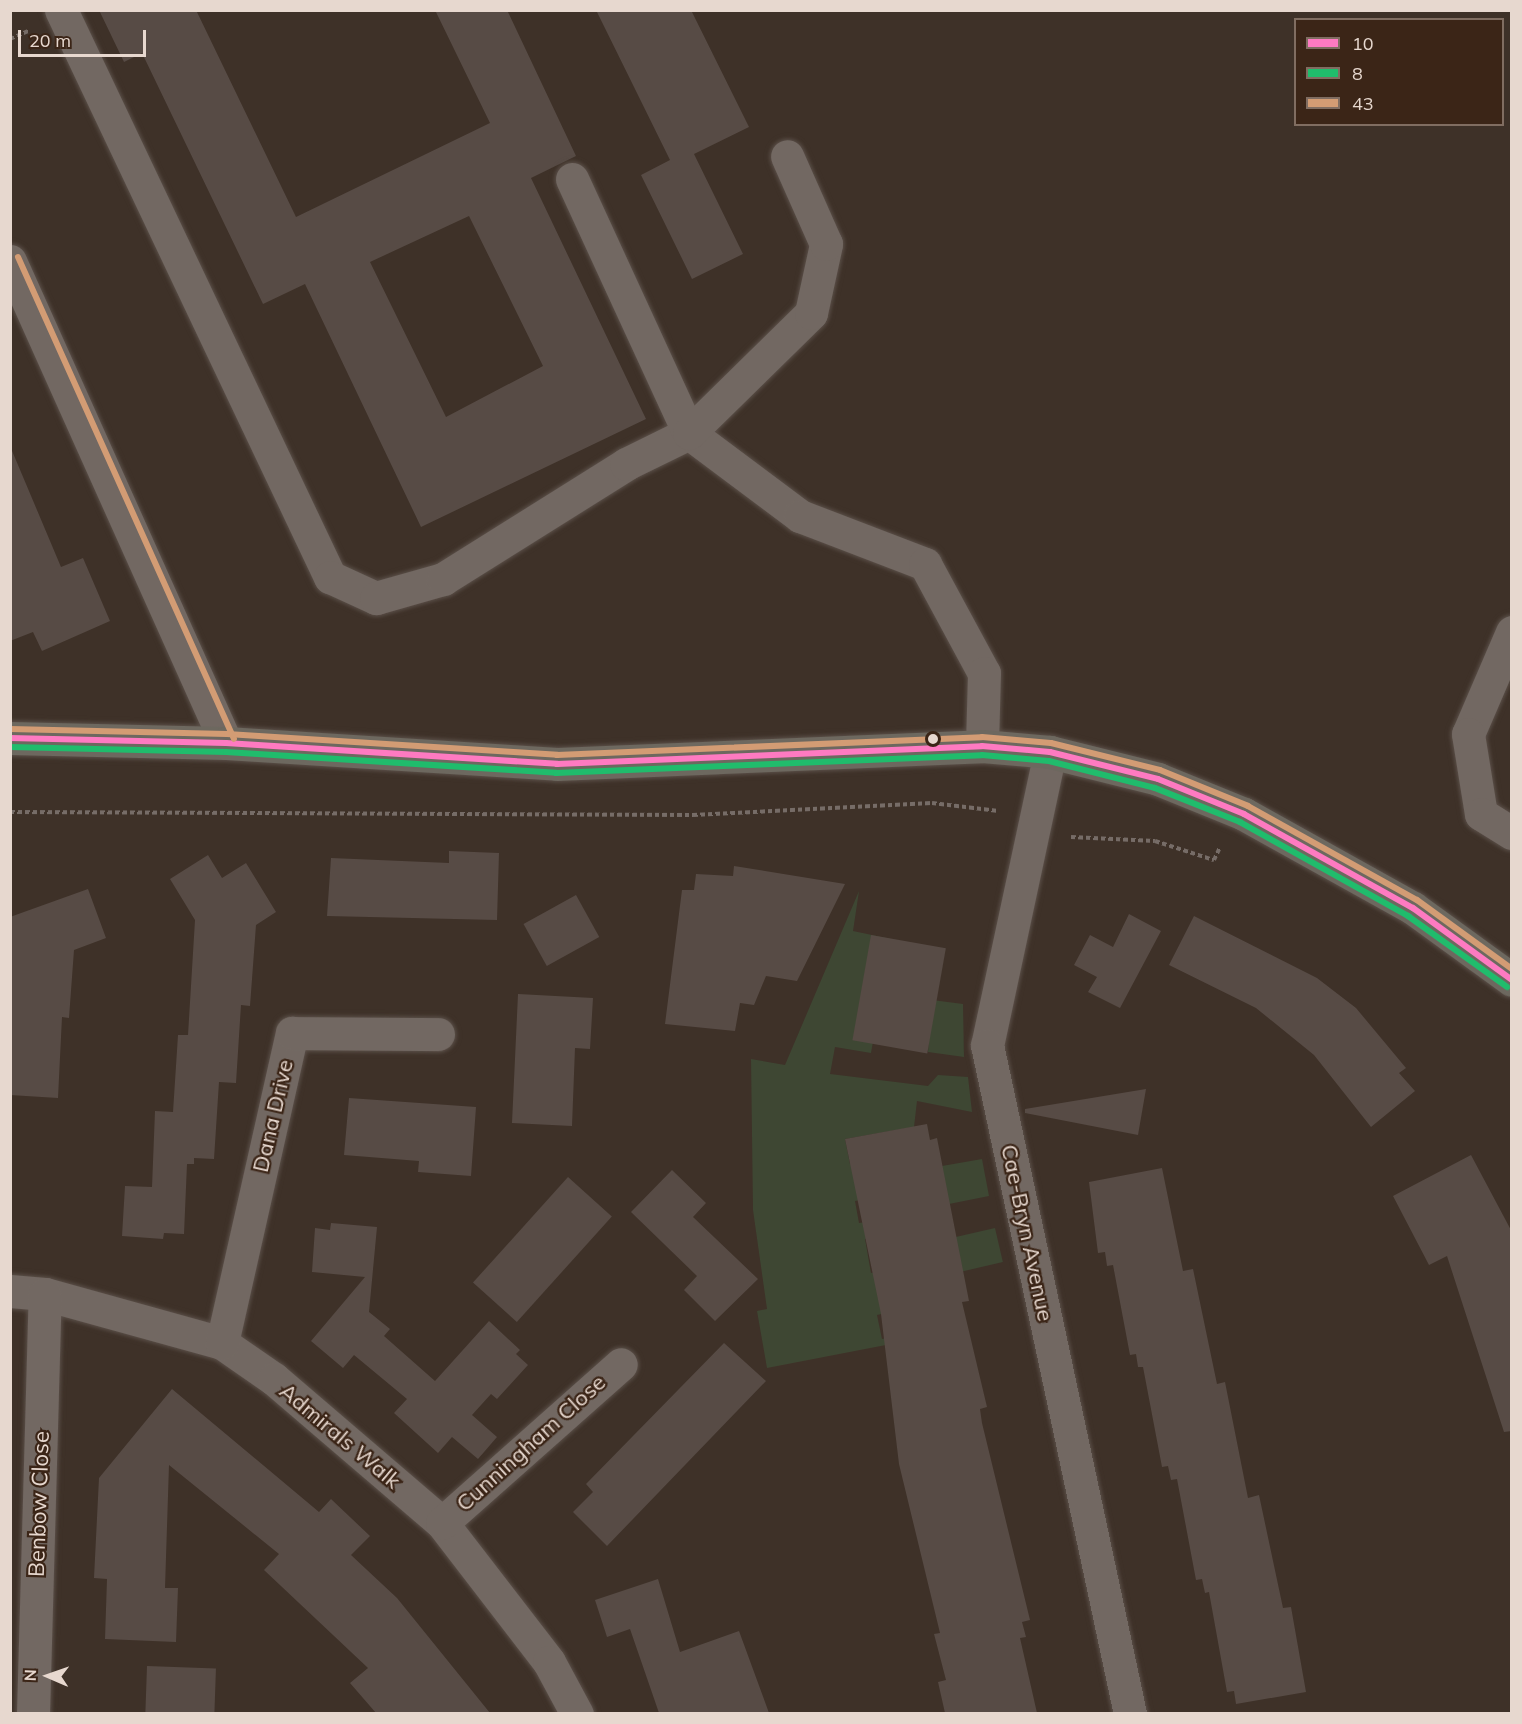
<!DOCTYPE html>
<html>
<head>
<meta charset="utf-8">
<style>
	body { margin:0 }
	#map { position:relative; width:1522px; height:1724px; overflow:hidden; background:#3e3128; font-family:Mulish,sans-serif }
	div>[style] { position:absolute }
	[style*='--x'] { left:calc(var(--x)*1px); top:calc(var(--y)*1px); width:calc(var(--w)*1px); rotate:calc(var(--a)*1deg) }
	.green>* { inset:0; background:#3e4733; transform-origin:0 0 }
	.building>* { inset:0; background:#574b45; transform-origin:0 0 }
	.path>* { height:4px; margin-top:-2px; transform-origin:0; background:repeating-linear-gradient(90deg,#766c67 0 4.5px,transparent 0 7.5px) }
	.roads { filter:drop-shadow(0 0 2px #5a4f48) drop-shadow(0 0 2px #5a4f48) }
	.minor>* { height:33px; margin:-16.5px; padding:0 16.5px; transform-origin:16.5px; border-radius:16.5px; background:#726862 }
	.major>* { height:33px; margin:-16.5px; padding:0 16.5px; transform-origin:16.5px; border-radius:16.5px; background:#6d685f }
	.bus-1>* { height:6px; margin:-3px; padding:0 3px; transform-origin:3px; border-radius:3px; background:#fe7ac1 }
	.bus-2>* { height:6px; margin:-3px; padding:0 3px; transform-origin:3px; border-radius:3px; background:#20bc6c }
	.bus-3>* { height:6px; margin:-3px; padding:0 3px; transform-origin:3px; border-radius:3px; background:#d39c74 }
	.dots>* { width:16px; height:16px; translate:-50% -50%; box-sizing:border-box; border:3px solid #3b2517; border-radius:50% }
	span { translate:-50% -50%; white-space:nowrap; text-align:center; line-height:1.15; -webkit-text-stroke:4.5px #3b2517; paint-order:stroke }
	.street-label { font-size:22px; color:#e7d8cf }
	.frame { position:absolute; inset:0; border:12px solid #e7d8cf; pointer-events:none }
	.legend { position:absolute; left:1294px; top:18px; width:210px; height:108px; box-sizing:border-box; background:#3b2517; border:2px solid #806d61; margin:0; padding:8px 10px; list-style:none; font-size:18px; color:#e7d8cf }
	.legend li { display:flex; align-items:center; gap:12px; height:30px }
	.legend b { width:30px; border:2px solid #806d61 }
	.north { position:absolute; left:18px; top:1646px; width:60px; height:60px; -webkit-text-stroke:4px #3b2517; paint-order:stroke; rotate:272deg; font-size:16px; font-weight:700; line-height:24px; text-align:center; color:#e7d8cf }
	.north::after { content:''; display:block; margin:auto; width:21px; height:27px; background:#e7d8cf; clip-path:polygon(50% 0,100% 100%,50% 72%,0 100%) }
	.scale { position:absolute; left:18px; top:30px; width:128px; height:27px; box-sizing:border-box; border:3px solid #e7d8cf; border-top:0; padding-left:8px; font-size:18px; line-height:21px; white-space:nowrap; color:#e7d8cf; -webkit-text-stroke:4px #3b2517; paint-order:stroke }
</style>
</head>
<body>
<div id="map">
	<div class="green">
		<i style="clip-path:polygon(859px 891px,853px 931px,891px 939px,871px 1053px,835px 1047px,830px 1074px,928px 1086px,938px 1075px,968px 1077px,972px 1112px,917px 1101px,914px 1127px,845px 1139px,850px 1164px,875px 1160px,881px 1196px,855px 1201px,859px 1223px,887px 1219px,888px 1234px,865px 1239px,871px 1273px,893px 1268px,903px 1309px,877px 1315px,882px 1339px,908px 1333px,891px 1344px,767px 1368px,757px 1311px,767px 1309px,753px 1210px,751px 1059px,785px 1065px)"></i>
		<i style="clip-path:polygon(932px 1000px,963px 1004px,964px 1057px,928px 1052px)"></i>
		<i style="clip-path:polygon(982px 1159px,989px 1196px,944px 1205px,942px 1166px)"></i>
		<i style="left:995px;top:1228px;width:35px;height:47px;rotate:77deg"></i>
	</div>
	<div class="building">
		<i style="clip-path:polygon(evenodd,99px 10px,196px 10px,296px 217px,490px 123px,435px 10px,507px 10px,576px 156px,531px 178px,646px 419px,421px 527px,305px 284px,263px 304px,142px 53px,124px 62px,99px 10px,469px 216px,543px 366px,446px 417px,370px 262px,469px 216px)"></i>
		<i style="clip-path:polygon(596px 10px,691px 10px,749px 127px,694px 154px,743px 254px,692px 279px,641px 175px,670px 160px)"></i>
		<i style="clip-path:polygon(10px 446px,61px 567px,83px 558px,110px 621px,42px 651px,33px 632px,10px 641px)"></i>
		<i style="clip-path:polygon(449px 851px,499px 853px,497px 920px,327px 916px,331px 858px,449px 863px)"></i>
		<i style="clip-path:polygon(208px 855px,222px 878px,246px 863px,276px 912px,256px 925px,250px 1006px,241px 1005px,236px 1083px,219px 1082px,214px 1159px,194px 1158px,194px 1164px,187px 1164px,184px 1234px,164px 1233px,163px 1239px,122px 1236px,125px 1186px,152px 1187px,155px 1111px,173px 1112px,178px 1035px,188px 1035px,195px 920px,170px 879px)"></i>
		<i style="clip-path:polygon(734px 866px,845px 884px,797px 981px,766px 976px,754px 1005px,740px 1003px,735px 1031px,665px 1024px,682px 890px,694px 890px,696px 874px,733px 876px)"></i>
		<i style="clip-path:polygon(88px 889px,106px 938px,74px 950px,69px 1018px,62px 1017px,58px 1098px,10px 1095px,10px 917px)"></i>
		<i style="left:576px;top:895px;width:48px;height:60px;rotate:61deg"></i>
		<i style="clip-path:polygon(1129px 914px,1161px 931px,1120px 1008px,1088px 992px,1097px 977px,1074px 965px,1090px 935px,1113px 947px)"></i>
		<i style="clip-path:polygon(1194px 916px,1317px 978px,1356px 1008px,1406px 1068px,1399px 1073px,1415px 1091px,1371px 1127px,1314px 1055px,1256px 1008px,1169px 965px)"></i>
		<i style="left:871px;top:935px;width:76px;height:107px;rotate:10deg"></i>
		<i style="clip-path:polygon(518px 994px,593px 998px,590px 1049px,575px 1048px,572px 1126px,512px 1123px)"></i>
		<i style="clip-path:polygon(1146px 1089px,1138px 1135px,1025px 1113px,1025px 1109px)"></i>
		<i style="clip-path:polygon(349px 1098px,476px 1107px,471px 1176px,418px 1172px,419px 1161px,344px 1155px)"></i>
		<i style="clip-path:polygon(927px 1124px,930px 1140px,937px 1138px,969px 1301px,962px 1302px,987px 1407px,980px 1409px,982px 1423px,1030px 1620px,1022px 1622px,1026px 1637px,1020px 1638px,1037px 1713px,945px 1713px,938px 1682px,946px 1680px,934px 1634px,940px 1633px,899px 1464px,881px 1314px,845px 1139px)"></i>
		<i style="clip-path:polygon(1471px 1155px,1512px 1232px,1512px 1431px,1504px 1432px,1447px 1256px,1429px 1265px,1393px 1196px)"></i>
		<i style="clip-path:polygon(1162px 1168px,1183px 1271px,1193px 1269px,1217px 1384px,1225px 1382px,1248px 1498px,1259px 1495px,1283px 1608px,1291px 1607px,1306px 1692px,1236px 1704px,1234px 1691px,1227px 1692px,1209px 1592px,1205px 1593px,1202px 1579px,1196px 1580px,1177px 1479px,1171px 1480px,1168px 1466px,1162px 1467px,1143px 1367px,1138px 1367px,1136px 1354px,1130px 1355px,1113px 1265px,1107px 1266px,1105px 1252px,1098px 1253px,1089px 1182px)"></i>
		<i style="clip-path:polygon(672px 1170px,706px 1203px,693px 1217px,758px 1279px,715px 1321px,684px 1290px,697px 1276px,631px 1212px)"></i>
		<i style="left:568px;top:1177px;width:59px;height:142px;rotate:42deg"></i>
		<i style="clip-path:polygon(331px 1223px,377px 1227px,369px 1312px,390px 1329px,384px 1336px,435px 1381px,489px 1321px,520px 1350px,516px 1354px,528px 1365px,497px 1399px,491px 1394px,472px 1415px,497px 1437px,478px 1459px,452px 1437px,438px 1453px,394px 1413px,407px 1399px,354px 1355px,343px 1368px,311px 1341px,365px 1277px,312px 1272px,315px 1228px,330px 1230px)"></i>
		<i style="clip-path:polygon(724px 1343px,766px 1381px,607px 1546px,573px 1512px,593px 1492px,586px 1484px)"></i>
		<i style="clip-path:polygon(172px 1389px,319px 1512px,331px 1499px,370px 1536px,351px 1555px,397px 1598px,490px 1713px,376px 1713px,350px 1683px,368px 1668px,264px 1570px,279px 1554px,169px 1465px,165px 1588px,178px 1588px,176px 1642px,105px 1639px,107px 1579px,94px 1578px,99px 1478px)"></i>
		<i style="clip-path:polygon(658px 1579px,680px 1652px,739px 1631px,769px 1713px,659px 1713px,630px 1629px,607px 1637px,595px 1600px)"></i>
		<i style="left:147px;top:1666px;width:69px;height:47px;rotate:2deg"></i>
	</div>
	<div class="path">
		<i style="--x:10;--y:39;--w:22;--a:-24"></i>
		<i style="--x:10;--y:812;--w:683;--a:0.25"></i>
		<i style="--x:693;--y:815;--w:239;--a:-2.9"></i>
		<i style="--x:932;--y:803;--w:67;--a:6.8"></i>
		<i style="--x:1071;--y:837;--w:84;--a:2.7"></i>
		<i style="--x:1155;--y:841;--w:62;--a:17.9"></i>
		<i style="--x:1214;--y:860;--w:14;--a:-65"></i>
	</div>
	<div class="roads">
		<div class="minor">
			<i style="--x:61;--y:10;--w:628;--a:64.62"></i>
			<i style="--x:330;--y:577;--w:51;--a:24.5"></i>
			<i style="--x:376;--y:598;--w:70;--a:-15.8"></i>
			<i style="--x:443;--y:579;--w:216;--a:-32.1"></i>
			<i style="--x:626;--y:464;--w:70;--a:-26.2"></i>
			<i style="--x:689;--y:433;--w:139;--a:36.8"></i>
			<i style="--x:800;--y:516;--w:134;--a:21"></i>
			<i style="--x:925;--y:564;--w:124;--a:61.6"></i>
			<i style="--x:984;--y:673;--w:73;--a:91.6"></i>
			<i style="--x:572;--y:179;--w:280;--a:65.3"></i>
			<i style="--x:689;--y:433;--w:171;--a:-44.5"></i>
			<i style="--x:811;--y:313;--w:71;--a:-77.7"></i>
			<i style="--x:826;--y:244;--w:96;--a:-113.9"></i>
			<i style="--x:10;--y:261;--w:528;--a:65.86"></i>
			<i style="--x:1512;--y:632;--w:111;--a:113.3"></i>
			<i style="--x:1468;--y:734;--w:81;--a:80.8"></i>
			<i style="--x:1481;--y:814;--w:36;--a:32"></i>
			<i style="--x:1050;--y:752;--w:300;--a:102.1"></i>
			<i style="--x:987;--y:1045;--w:684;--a:77.93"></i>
			<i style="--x:10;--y:1291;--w:35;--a:5"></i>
			<i style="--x:45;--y:1294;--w:184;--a:15.5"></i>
			<i style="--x:222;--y:1343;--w:63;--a:34.7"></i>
			<i style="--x:274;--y:1379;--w:221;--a:40.6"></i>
			<i style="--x:442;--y:1523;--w:175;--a:52.4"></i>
			<i style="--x:549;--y:1662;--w:59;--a:61.7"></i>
			<i style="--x:222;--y:1343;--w:318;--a:-77.3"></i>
			<i style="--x:292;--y:1033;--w:146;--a:0.4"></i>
			<i style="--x:442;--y:1523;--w:239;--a:-41.6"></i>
			<i style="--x:33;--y:1714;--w:420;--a:-88.4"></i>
		</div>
		<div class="major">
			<i style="--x:10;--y:738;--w:216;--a:1.3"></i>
			<i style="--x:226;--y:743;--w:332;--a:3.6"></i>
			<i style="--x:557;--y:764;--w:425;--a:-2.4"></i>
			<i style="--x:982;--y:746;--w:68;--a:5"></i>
			<i style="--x:1050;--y:752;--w:111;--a:14"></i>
			<i style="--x:1158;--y:779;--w:93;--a:22.1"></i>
			<i style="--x:1244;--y:814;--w:193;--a:29.1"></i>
			<i style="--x:1413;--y:908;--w:122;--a:36"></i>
		</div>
	</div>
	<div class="bus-1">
		<i style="--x:10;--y:738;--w:216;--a:1.3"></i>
		<i style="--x:226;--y:743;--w:332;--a:3.6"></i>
		<i style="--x:557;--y:764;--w:425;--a:-2.4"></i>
		<i style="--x:982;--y:746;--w:68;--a:5"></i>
		<i style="--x:1050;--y:752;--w:111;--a:14"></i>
		<i style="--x:1158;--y:779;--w:93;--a:22.1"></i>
		<i style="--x:1244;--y:814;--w:193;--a:29.1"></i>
		<i style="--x:1413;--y:908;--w:122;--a:36"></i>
	</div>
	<div class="bus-2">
		<i style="--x:10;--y:747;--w:216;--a:1.3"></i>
		<i style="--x:226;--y:752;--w:331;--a:3.6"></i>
		<i style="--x:556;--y:773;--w:426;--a:-2.4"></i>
		<i style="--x:982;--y:755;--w:67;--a:5.1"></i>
		<i style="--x:1049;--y:761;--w:109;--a:14.3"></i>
		<i style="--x:1155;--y:788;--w:92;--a:21.8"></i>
		<i style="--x:1240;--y:822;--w:193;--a:29.2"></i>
		<i style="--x:1408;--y:916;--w:122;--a:35.6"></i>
	</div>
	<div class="bus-3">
		<i style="--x:18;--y:257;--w:528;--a:65.86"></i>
		<i style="--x:10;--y:729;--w:217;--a:1.3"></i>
		<i style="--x:227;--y:734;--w:331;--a:3.6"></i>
		<i style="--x:557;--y:755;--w:425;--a:-2.4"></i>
		<i style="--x:982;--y:737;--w:69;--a:5"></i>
		<i style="--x:1051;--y:743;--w:112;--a:13.9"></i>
		<i style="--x:1160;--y:770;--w:95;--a:22.2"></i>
		<i style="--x:1248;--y:806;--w:193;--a:29.1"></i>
		<i style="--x:1417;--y:900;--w:117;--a:36"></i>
	</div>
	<div class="dots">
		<i style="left:933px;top:739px;background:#e7d8cf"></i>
	</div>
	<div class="street-label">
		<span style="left:273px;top:1116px;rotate:-77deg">Dana Drive</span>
		<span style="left:1027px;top:1233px;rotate:78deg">Cae-Bryn Avenue</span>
		<span style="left:340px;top:1436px;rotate:40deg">Admirals Walk</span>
		<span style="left:531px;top:1443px;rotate:-42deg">Cunningham Close</span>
		<span style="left:39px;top:1504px;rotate:-88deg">Benbow Close</span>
	</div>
	<div class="frame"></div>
	<ul class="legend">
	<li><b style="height:8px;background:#fe7ac1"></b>10</li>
	<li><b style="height:8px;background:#20bc6c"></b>8</li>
	<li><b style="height:8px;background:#d39c74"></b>43</li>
	</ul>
	<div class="north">N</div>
	<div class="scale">20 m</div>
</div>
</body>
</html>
